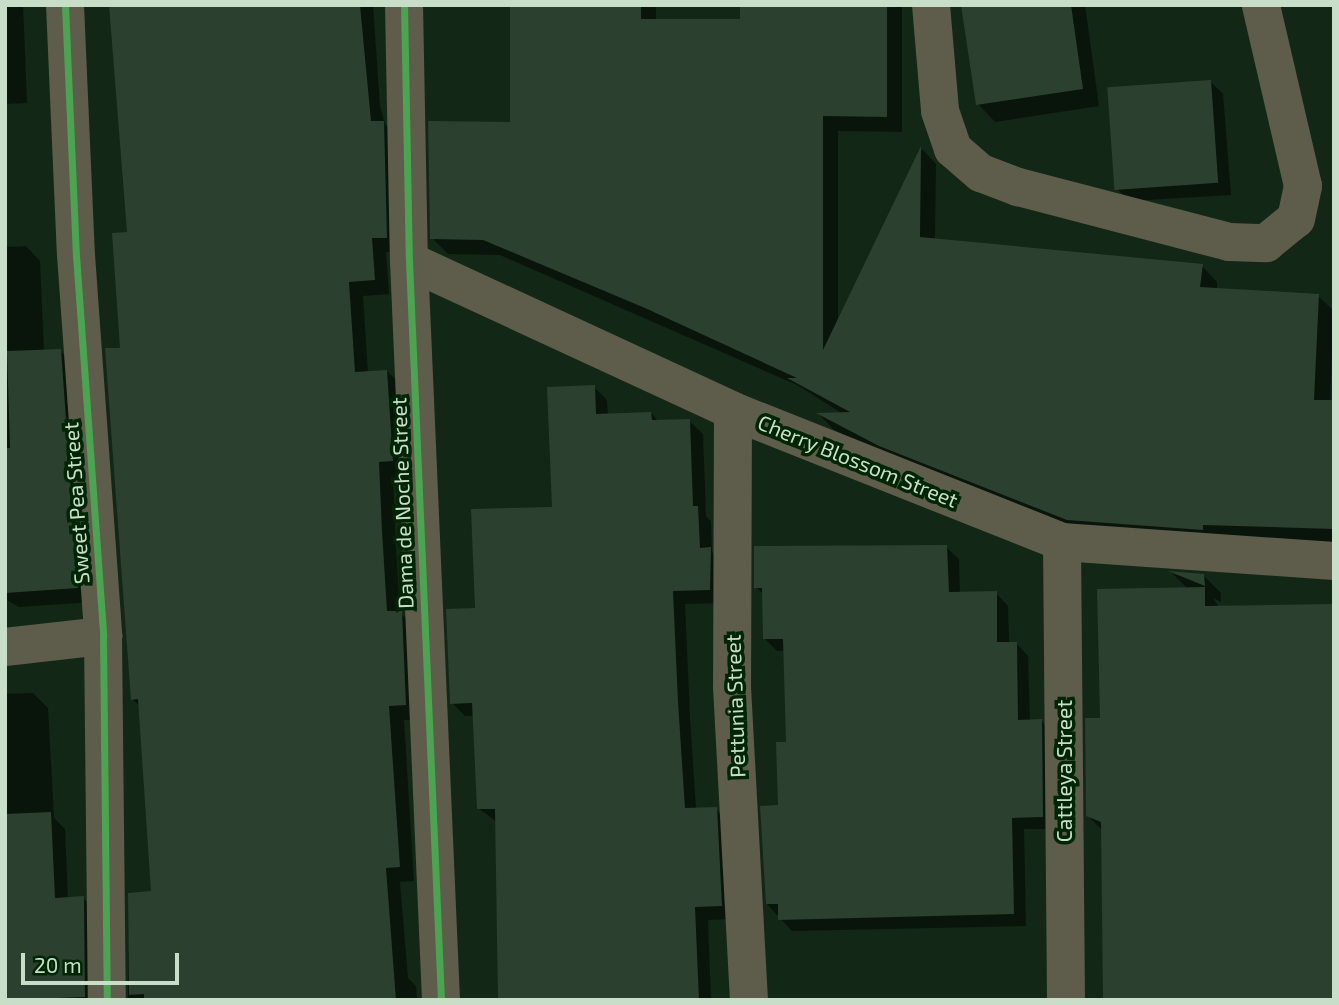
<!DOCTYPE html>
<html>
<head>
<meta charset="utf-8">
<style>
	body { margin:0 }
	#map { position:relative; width:1339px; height:1005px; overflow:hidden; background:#122715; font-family:"Exo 2",sans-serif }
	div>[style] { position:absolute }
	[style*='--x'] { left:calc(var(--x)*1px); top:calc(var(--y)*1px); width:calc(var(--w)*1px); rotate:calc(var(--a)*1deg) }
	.shadow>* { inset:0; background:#0007 }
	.building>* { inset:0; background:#2c402f; transform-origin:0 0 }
	.minor>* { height:38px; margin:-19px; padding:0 19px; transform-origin:19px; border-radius:19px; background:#5e5c4b }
	.cycleway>* { height:7px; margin:-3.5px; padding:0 3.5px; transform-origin:3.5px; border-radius:3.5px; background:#4ca352 }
	span { translate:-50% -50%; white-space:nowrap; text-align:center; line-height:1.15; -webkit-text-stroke:7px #002606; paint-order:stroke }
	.street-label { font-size:21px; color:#c9dec9 }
	.frame { position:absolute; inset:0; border:7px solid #c9dec9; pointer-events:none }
	.scale { position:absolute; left:21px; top:953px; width:158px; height:32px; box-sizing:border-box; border:4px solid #c9dec9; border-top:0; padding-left:9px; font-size:21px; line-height:24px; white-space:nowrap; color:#c9dec9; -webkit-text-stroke:5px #002606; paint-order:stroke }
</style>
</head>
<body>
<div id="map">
	<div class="shadow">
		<i style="clip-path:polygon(5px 5px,23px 5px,27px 103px,5px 104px)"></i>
		<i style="clip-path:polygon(111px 5px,373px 5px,380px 106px,385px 124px,399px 138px,401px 253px,386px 252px,389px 294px,363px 296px,368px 373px,387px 371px,402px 386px,407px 476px,393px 477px,396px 547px,400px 613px,416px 627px,420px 720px,404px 720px,414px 881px,400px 882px,408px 978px,416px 986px,417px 1000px,128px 1000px,129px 895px,153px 893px,141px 707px,132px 699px,121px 349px,129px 234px)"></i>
		<i style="clip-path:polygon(512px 5px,656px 5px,656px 21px,741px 21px,741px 5px,902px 5px,902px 132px,838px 131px,838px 323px,922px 149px,936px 164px,935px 241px,1202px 266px,1217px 282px,1217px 290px,1318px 296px,1334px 311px,1330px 402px,1334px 402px,1334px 544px,1084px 535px,896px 461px,833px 429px,820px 415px,843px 414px,797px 385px,500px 255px,448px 254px,432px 238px,512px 123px)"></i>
		<i style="clip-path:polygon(963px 5px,1085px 5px,1099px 106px,995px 122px,978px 104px)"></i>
		<i style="clip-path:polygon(1210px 81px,1223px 94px,1231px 195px,1130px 201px,1117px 189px)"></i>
		<i style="clip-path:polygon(26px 246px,40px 261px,44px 352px,60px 351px,75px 366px,92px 602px,19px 607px,5px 599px,5px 247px)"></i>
		<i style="clip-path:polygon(594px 387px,607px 400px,608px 416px,651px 413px,659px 422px,689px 421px,703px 434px,706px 516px,711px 521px,712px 552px,723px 562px,723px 603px,685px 604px,690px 717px,696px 809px,716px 809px,729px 822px,734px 919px,708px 920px,711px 1000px,501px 1000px,497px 822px,478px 808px,474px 716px,465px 716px,452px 703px,477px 609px,554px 508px)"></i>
		<i style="clip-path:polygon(946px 547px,959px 559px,960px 594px,996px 593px,1008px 606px,1009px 644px,1016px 643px,1028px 656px,1030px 721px,1041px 721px,1053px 733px,1054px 829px,1024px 829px,1026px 926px,792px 931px,767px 904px,788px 744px,785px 651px,777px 651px,765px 639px,764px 595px,756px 587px)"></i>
		<i style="clip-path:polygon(1172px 573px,1204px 576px,1221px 593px,1221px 602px,1213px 598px,1219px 607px,1103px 831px,1088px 816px,1102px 720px,1188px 589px)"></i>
		<i style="clip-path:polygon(33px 693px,48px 708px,54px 818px,65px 829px,68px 899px,83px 898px,98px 912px,102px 1000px,5px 1000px,5px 694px)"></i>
	</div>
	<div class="building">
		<i style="clip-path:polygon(109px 5px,360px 5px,371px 121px,384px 121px,387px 238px,372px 238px,375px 280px,349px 282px,355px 372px,387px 370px,393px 461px,379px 462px,382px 531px,387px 611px,402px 611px,406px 705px,389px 706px,400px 867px,386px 868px,396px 1000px,144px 1000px,144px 994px,129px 995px,128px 893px,151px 891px,138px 699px,131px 700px,105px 348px,120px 348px,112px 233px,127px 232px)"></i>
		<i style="clip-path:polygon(510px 5px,641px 5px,641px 19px,740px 19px,740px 5px,887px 5px,887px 117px,823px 116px,823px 350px,921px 146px,920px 237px,1203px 264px,1200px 287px,1319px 294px,1314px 400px,1334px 400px,1334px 529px,1203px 525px,1203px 530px,1067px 520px,879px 446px,816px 413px,850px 412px,787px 378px,797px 378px,645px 308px,483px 240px,430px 239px,428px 121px,510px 122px)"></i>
		<i style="clip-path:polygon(961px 5px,1071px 5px,1083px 89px,976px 105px)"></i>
		<i style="left:1211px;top:80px;width:103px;height:104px;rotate:86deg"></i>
		<i style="clip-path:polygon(61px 349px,78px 588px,5px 593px,5px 448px,10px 448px,7px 351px)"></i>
		<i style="clip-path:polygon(595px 385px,596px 414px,651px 412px,652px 420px,690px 419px,693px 506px,698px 506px,700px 548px,711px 547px,710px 590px,673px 591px,678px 702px,685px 808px,717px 807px,722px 906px,695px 907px,699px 1000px,498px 1000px,495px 809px,477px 809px,472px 703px,450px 704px,446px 609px,475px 608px,471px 509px,552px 507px,547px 387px)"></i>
		<i style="clip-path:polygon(947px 545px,949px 592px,997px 591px,997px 642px,1017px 642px,1018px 720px,1042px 719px,1043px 817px,1012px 818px,1014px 914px,778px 920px,778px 904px,766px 904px,760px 806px,778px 805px,776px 742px,786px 742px,783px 639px,763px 639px,762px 588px,754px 588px,754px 546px)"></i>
		<i style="clip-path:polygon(1168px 571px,1204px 574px,1205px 586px)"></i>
		<i style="clip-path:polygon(1205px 587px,1205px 606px,1334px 604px,1334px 1000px,1103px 1000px,1101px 822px,1086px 816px,1085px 718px,1100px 718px,1097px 589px)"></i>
		<i style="clip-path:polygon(51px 812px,55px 898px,84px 896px,85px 997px,5px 1000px,5px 814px)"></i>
	</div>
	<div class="minor">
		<i style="--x:65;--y:5;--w:250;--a:87.5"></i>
		<i style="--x:76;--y:255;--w:382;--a:85.9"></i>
		<i style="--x:103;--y:636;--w:364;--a:89.4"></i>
		<i style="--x:404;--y:5;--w:256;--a:88.9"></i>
		<i style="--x:409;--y:261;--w:740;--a:87.52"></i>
		<i style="--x:931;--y:5;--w:106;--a:85.1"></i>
		<i style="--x:940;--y:111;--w:40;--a:71.1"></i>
		<i style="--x:953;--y:149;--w:37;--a:41"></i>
		<i style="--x:981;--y:173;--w:40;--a:21"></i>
		<i style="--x:1018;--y:187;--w:218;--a:14.6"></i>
		<i style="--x:1229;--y:242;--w:37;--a:2"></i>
		<i style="--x:1266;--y:243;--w:38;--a:-39"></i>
		<i style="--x:1296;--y:219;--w:34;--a:-78"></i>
		<i style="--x:1303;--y:186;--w:186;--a:-103.1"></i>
		<i style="--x:409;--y:261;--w:357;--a:24.8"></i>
		<i style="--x:733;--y:411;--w:354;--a:21.7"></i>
		<i style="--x:1062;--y:542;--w:273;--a:4"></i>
		<i style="--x:733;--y:411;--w:276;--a:90.2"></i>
		<i style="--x:732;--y:687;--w:313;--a:86.9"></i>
		<i style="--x:1062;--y:542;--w:458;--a:89.5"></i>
		<i style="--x:5;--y:647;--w:99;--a:-6.4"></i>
	</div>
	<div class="cycleway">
		<i style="--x:65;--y:5;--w:250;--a:87.5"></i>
		<i style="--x:76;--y:255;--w:382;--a:85.9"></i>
		<i style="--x:103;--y:636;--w:364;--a:89.4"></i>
		<i style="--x:404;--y:5;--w:256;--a:88.9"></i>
		<i style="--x:409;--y:261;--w:740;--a:87.52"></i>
	</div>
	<div class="street-label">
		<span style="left:858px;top:461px;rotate:22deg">Cherry Blossom Street</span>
		<span style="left:76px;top:503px;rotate:-94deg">Sweet Pea Street</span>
		<span style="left:402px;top:503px;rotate:-92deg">Dama de Noche Street</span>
		<span style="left:735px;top:706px;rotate:-92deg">Pettunia Street</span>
		<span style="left:1064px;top:771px;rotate:-90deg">Cattleya Street</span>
	</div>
	<div class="frame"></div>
	<div class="scale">20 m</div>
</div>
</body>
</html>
